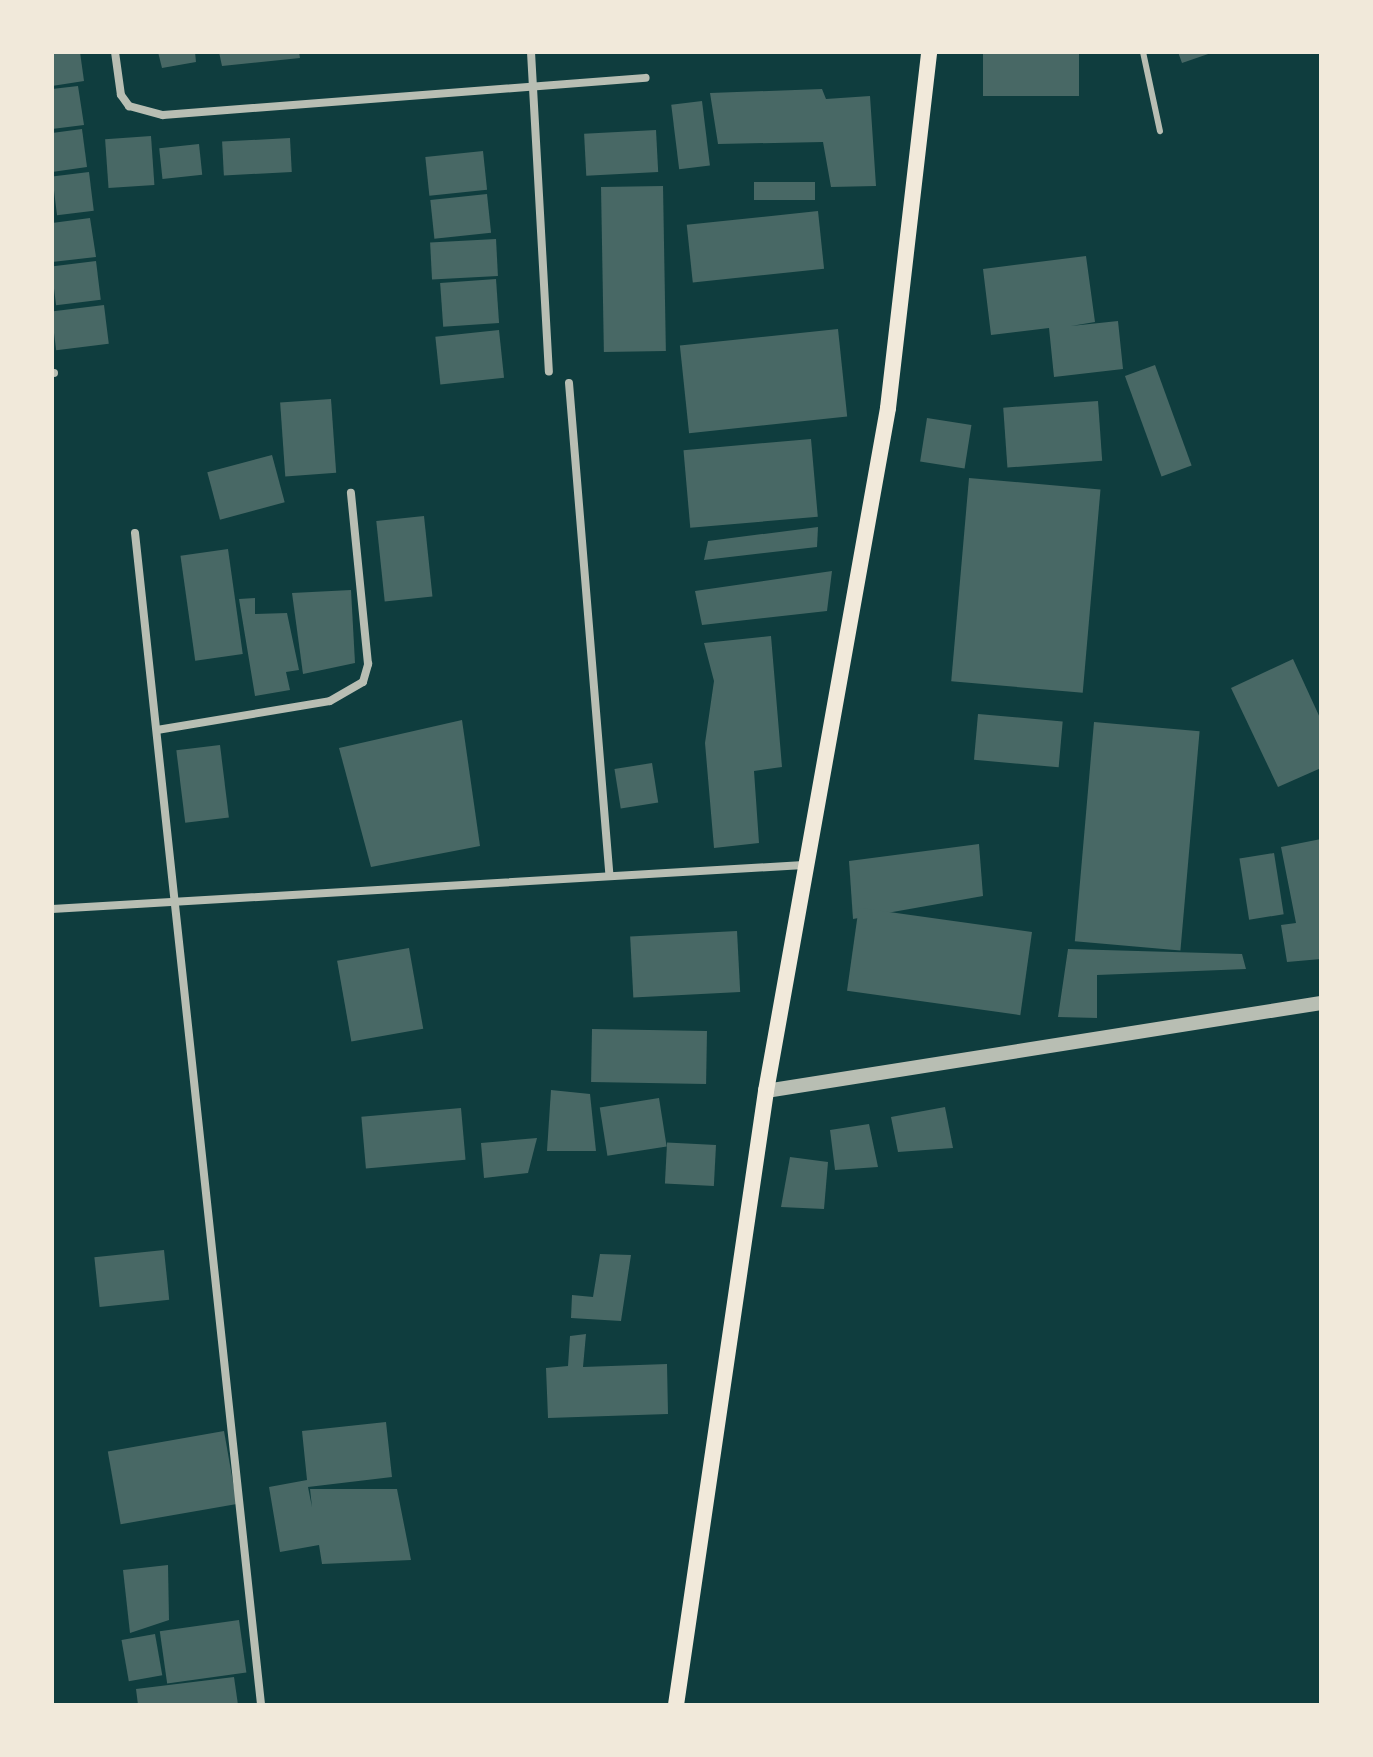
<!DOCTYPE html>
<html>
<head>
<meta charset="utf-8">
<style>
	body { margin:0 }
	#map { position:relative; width:1373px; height:1757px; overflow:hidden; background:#0f3d3e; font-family:Helvetica,sans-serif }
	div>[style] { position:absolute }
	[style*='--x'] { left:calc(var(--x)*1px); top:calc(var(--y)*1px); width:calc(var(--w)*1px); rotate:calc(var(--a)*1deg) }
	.building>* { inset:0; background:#486865; transform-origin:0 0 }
	.service>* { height:6px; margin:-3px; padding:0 3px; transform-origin:3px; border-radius:3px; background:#b8beb3 }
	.minor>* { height:8px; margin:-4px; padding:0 4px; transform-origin:4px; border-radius:4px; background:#b8beb3 }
	.tertiary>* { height:14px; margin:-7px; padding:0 7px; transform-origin:7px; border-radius:7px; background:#b8beb3 }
	.secondary>* { height:16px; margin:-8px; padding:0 8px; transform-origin:8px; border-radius:8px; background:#f1e9da }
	span { translate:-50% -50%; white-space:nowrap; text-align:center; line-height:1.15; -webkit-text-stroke:6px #f1e9da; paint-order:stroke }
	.frame { position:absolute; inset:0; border:54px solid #f1e9da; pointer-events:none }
</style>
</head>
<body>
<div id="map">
	<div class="building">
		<i style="clip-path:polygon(52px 52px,80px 52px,84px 81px,52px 86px)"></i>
		<i style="clip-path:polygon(158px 52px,195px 52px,196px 62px,162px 68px)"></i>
		<i style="clip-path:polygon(219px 52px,299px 52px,300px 58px,222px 66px)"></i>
		<i style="left:983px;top:52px;width:96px;height:44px"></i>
		<i style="clip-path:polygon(1178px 52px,1214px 52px,1182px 63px)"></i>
		<i style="clip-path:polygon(78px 86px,84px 125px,52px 129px,52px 89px)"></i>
		<i style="clip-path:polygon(822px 89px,826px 99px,870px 96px,876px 186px,831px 187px,823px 142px,718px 144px,710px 93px)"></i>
		<i style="left:702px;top:101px;width:65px;height:31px;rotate:83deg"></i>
		<i style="clip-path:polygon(82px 129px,87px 167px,52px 172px,52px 133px)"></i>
		<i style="left:656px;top:130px;width:42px;height:72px;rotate:87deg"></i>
		<i style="left:151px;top:136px;width:49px;height:46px;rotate:86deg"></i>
		<i style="left:290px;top:138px;width:34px;height:68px;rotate:87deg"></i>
		<i style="left:199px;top:144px;width:31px;height:40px;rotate:84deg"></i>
		<i style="left:483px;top:151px;width:39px;height:58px;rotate:84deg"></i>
		<i style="left:89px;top:172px;width:39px;height:37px;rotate:83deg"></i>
		<i style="left:815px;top:182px;width:18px;height:61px;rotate:90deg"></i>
		<i style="left:663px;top:186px;width:165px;height:62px;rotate:89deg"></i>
		<i style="left:487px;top:194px;width:39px;height:57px;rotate:84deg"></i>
		<i style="left:818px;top:211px;width:58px;height:132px;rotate:84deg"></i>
		<i style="clip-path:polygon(90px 218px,96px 257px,52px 262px,52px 223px)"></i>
		<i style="left:496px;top:239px;width:37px;height:66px;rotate:87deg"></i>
		<i style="clip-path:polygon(1086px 256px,1095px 322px,1071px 326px,1118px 321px,1123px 369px,1054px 377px,1049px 328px,991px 335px,983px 269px)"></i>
		<i style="left:96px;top:261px;width:39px;height:45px;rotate:83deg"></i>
		<i style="left:496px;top:279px;width:44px;height:56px;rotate:86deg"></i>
		<i style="left:104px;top:305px;width:39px;height:53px;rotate:83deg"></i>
		<i style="left:838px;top:329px;width:88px;height:159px;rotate:84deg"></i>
		<i style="left:499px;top:330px;width:48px;height:64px;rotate:84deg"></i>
		<i style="left:1155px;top:365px;width:107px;height:32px;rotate:70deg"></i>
		<i style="left:331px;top:399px;width:74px;height:51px;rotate:86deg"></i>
		<i style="left:1098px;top:401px;width:60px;height:95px;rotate:86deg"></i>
		<i style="left:927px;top:418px;width:45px;height:44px;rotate:9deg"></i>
		<i style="left:811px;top:439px;width:78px;height:128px;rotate:85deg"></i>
		<i style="left:272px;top:455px;width:49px;height:67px;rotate:75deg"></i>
		<i style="left:969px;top:478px;width:132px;height:204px;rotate:5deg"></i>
		<i style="left:424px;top:516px;width:81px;height:48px;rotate:84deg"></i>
		<i style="clip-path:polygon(818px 527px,817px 547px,704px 560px,708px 541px)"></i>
		<i style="left:228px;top:549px;width:106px;height:48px;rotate:82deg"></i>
		<i style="clip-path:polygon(832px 571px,827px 611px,702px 625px,695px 591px)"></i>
		<i style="clip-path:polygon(351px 590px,355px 663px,303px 674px,292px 593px)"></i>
		<i style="clip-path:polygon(255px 598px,255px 614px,287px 613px,299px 670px,286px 672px,290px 690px,255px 696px,239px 599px)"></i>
		<i style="clip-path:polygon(771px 636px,782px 767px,754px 771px,759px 843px,714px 848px,705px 743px,714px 681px,704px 643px)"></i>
		<i style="clip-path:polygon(1293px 659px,1321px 720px,1321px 768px,1278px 787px,1231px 688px)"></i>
		<i style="left:978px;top:714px;width:85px;height:46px;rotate:5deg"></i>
		<i style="clip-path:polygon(462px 720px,480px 846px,371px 867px,339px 748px)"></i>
		<i style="left:1094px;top:722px;width:106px;height:220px;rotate:5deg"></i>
		<i style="left:220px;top:745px;width:73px;height:44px;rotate:83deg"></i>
		<i style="left:652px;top:763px;width:40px;height:38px;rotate:81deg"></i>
		<i style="clip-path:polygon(1321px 839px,1321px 959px,1287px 962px,1281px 925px,1296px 923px,1281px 847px)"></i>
		<i style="clip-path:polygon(979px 844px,983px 896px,853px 919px,849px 861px)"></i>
		<i style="left:1274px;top:853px;width:62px;height:35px;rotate:81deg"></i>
		<i style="left:737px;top:931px;width:61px;height:107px;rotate:87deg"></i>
		<i style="left:1032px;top:932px;width:84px;height:175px;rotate:98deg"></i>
		<i style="left:409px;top:948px;width:82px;height:73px;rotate:80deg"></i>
		<i style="clip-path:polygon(1068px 949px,1242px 954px,1246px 969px,1097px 975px,1097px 1018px,1058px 1017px)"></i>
		<i style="left:707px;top:1031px;width:53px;height:115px;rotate:91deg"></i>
		<i style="clip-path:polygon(551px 1090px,590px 1094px,596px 1151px,547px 1151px)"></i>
		<i style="left:659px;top:1098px;width:49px;height:60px;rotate:81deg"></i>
		<i style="clip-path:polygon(945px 1107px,953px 1148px,898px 1152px,891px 1117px)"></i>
		<i style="left:461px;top:1108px;width:52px;height:100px;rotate:85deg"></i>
		<i style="clip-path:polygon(869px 1124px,878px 1167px,835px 1170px,830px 1130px)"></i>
		<i style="clip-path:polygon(537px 1138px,528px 1173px,484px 1178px,481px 1143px)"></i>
		<i style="left:716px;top:1145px;width:41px;height:49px;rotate:93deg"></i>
		<i style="clip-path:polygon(790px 1157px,828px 1162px,824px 1209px,781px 1207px)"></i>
		<i style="left:164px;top:1250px;width:50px;height:70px;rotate:84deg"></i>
		<i style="clip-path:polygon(600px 1254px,631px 1255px,621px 1321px,571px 1318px,572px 1295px,593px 1297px)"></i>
		<i style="clip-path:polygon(586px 1334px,583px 1367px,667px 1364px,668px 1414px,548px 1418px,546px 1368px,568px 1366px,570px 1336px)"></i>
		<i style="clip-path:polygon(386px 1422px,392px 1477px,308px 1487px,312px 1507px,310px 1489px,397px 1489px,411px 1560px,322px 1564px,319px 1545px,280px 1552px,269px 1487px,307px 1480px,302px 1431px)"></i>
		<i style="left:224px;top:1431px;width:74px;height:118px;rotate:80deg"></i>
		<i style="clip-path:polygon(168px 1565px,169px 1620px,130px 1633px,123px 1570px)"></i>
		<i style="left:239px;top:1620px;width:53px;height:80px;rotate:82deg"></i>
		<i style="left:155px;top:1634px;width:42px;height:34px;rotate:80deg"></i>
		<i style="clip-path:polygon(234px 1677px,238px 1705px,138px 1705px,136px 1689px)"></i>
	</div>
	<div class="service">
		<i style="--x:1143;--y:52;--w:81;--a:77.9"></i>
	</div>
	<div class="minor">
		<i style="--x:115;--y:52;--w:43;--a:82.1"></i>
		<i style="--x:121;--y:95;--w:14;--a:54"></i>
		<i style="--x:129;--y:106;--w:35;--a:15"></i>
		<i style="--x:163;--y:115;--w:484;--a:-4.4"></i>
		<i style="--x:531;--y:52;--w:320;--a:86.8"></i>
		<i style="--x:52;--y:373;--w:2;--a:0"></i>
		<i style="--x:569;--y:383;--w:493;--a:85.3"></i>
		<i style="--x:135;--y:533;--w:1179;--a:83.86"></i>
		<i style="--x:157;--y:730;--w:175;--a:-9.5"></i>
		<i style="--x:330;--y:701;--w:38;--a:-30"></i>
		<i style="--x:363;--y:682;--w:19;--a:-74"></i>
		<i style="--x:368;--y:664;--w:172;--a:-95.7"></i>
		<i style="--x:52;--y:909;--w:753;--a:-3.35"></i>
	</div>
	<div class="tertiary">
		<i style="--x:766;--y:1091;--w:562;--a:-9.01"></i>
	</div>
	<div class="secondary">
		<i style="--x:676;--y:1705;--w:621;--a:-81.66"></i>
		<i style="--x:766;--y:1091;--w:694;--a:-79.87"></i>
		<i style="--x:888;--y:408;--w:358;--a:-83.4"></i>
	</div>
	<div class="frame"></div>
</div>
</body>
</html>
